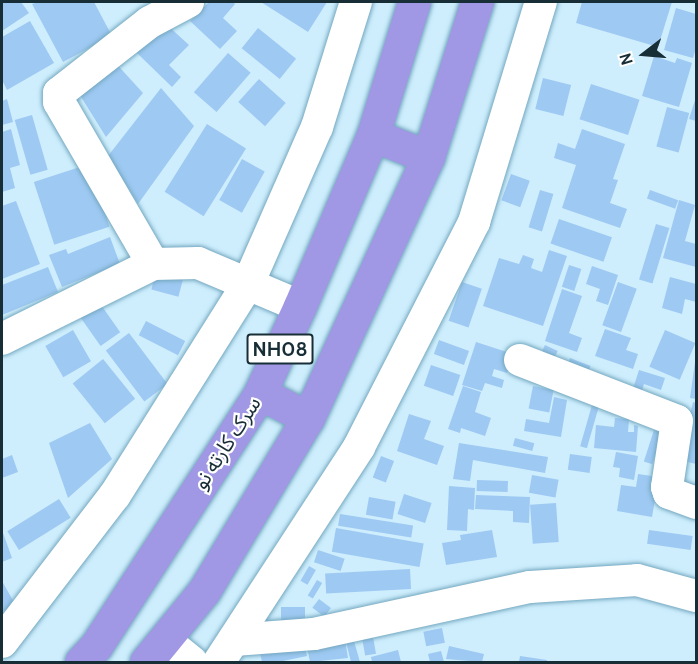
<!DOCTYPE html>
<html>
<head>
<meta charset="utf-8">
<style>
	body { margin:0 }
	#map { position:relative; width:698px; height:664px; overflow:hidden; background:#ceeefd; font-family:Cabin,"Noto Sans Arabic",sans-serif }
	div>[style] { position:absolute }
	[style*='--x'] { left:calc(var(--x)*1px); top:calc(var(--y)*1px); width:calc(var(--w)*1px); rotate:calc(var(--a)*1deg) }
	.building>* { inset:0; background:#9ec9f3; transform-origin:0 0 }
	.roads { filter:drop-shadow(0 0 2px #73a7bf) drop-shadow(0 0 2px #73a7bf) }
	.street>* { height:32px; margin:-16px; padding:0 16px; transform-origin:16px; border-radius:16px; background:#fff }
	.highway>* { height:33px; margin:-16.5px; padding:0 16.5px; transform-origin:16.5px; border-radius:16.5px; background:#a098e4 }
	span { translate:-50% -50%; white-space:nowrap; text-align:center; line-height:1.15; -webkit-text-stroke:4.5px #fff; paint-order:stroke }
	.shield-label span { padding:2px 4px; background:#fff; border:2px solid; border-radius:4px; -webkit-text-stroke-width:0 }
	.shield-label { font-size:20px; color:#182e37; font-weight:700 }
	.street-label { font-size:21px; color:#182e37 }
	.frame { position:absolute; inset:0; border:3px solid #182e37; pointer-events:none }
	.north { position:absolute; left:614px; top:24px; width:60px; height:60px; -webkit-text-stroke:4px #fff; paint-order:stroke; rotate:254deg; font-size:16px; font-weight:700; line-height:24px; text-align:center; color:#182e37 }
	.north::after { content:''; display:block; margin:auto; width:21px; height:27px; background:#182e37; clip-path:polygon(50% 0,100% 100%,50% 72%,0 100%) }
</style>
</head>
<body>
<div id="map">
	<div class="building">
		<i style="clip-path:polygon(2px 2px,21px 2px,29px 13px,2px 31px)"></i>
		<i style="clip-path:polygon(38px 2px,94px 2px,112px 36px,63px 62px,32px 4px)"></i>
		<i style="clip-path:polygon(209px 2px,233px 2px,235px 4px,223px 18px,237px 31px,220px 49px,190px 21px)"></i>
		<i style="clip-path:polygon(261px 2px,327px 2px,308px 32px)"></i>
		<i style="clip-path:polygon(582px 2px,672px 2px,658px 47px,576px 23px)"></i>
		<i style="clip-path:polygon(676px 8px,696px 14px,696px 48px,693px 58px,664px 50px)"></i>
		<i style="clip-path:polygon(30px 21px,54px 63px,7px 90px,2px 80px,2px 37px)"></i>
		<i style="clip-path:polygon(165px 23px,189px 45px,169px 65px,181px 77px,172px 87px,137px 53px)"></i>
		<i style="left:258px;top:28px;width:49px;height:26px;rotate:39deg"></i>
		<i style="left:228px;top:53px;width:30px;height:52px;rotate:41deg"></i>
		<i style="clip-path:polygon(654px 56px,675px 63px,677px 58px,692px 63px,679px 107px,642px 96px)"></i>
		<i style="clip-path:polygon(112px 59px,143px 93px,106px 137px,78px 92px)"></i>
		<i style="left:543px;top:78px;width:29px;height:32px;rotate:14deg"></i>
		<i style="left:259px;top:79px;width:36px;height:31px;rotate:42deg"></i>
		<i style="left:591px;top:84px;width:51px;height:37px;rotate:18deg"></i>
		<i style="clip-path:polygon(161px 88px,194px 126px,138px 204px,108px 156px)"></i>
		<i style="clip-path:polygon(696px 97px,696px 121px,689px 119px)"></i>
		<i style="clip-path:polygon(7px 99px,13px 122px,2px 125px,2px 101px)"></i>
		<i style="left:667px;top:107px;width:23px;height:41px;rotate:15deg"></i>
		<i style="left:32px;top:115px;width:57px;height:18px;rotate:74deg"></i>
		<i style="left:207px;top:124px;width:46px;height:80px;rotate:32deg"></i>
		<i style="clip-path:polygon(11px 129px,20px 165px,10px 168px,15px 188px,2px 192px,2px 132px)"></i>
		<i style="clip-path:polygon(582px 129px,625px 144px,613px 179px,618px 180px,610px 203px,627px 209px,620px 228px,562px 208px,576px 165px,554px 158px,558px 143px,575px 149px)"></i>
		<i style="left:242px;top:159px;width:26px;height:47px;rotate:29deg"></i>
		<i style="left:89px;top:164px;width:66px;height:58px;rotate:72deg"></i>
		<i style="left:511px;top:174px;width:20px;height:28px;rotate:20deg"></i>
		<i style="left:540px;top:190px;width:14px;height:39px;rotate:17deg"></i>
		<i style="left:650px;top:190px;width:30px;height:9px;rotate:20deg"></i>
		<i style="clip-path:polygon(679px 200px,695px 205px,685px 241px,696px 244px,696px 267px,663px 258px)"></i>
		<i style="clip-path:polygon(16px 201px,40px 264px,2px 279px,2px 206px)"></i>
		<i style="left:559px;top:219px;width:56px;height:26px;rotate:19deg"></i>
		<i style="left:656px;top:224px;width:14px;height:58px;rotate:17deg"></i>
		<i style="clip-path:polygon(110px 237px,120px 264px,62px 287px,49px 255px,66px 249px,68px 254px)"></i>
		<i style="clip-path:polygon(549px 250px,567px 256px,543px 326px,483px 306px,499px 258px,519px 264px,523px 255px,534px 259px,531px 268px,542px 272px)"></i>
		<i style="left:569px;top:265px;width:13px;height:23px;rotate:18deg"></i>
		<i style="clip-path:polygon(592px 266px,618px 275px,608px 305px,596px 301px,600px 289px,586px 284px)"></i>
		<i style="clip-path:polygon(48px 267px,58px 292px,2px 315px,2px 285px)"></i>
		<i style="left:156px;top:272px;width:28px;height:18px;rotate:15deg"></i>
		<i style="clip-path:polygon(670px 277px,696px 284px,696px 302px,685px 299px,682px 314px,662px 308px)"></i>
		<i style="left:462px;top:282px;width:21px;height:41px;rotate:19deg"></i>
		<i style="left:618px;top:282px;width:20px;height:46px;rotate:20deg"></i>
		<i style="clip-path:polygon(562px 289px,582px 296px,569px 333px,582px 338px,577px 352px,545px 341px)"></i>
		<i style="left:99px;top:302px;width:37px;height:24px;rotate:55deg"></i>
		<i style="left:146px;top:321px;width:44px;height:16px;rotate:27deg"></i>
		<i style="clip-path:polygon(605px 329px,631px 338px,626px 350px,638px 354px,633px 369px,595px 356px)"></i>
		<i style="left:73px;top:330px;width:36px;height:32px;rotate:60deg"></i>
		<i style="left:665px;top:330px;width:33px;height:40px;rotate:23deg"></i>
		<i style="left:129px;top:333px;width:64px;height:29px;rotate:53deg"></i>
		<i style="left:439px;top:340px;width:32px;height:15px;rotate:20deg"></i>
		<i style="clip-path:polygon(476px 342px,513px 354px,507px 373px,494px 369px,492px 376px,504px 380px,502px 388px,485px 383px,482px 391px,462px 385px)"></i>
		<i style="left:545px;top:345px;width:14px;height:17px;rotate:25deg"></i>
		<i style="left:570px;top:358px;width:22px;height:9px;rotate:21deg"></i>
		<i style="left:103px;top:359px;width:51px;height:39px;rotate:51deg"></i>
		<i style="clip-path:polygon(695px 362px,696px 362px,696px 399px,690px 398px)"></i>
		<i style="left:431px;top:365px;width:31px;height:22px;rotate:19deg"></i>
		<i style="clip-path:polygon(639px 370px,665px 378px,661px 390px,644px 384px,640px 398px,631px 395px)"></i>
		<i style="clip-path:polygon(463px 386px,481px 392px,475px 412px,491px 418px,485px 436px,461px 428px,460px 433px,448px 429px)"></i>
		<i style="left:533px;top:386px;width:21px;height:23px;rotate:11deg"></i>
		<i style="clip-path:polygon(554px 397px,567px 400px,561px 437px,524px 431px,526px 419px,549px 423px)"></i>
		<i style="clip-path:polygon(693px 402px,696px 403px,696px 464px,680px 460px)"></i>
		<i style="left:592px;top:405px;width:7px;height:43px;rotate:16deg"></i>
		<i style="clip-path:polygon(409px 414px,431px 421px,424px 439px,444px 446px,437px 465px,397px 451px)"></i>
		<i style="clip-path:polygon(615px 418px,629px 419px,628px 432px,634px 432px,634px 425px,638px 426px,636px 452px,594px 448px,596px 425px,614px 427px)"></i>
		<i style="clip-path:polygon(90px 423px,112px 459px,68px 498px,49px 443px)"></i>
		<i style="left:654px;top:430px;width:9px;height:33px;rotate:18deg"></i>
		<i style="left:515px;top:438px;width:20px;height:8px;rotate:15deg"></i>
		<i style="clip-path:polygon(459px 443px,548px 457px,545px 473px,473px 460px,470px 481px,453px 479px)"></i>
		<i style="clip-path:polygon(616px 452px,638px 456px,634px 480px,619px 477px,620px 468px,613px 467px)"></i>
		<i style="left:570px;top:454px;width:22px;height:16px;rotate:8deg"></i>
		<i style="clip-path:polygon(12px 455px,18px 472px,2px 478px,2px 459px)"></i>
		<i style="left:381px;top:456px;width:14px;height:23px;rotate:21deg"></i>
		<i style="clip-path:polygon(638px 474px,659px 477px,652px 517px,617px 511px,621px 485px,636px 487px)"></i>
		<i style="left:532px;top:475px;width:27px;height:18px;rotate:10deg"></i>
		<i style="left:477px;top:480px;width:31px;height:11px;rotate:2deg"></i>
		<i style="clip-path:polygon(449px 486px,475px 488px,474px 510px,468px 509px,467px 531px,447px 530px)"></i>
		<i style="left:404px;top:494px;width:29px;height:21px;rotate:18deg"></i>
		<i style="clip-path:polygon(476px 495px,530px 497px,529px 523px,513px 522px,513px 511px,475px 509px)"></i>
		<i style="left:369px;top:497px;width:27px;height:18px;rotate:10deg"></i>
		<i style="left:59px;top:499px;width:22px;height:61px;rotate:58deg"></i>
		<i style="left:556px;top:503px;width:39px;height:26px;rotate:86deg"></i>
		<i style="left:340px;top:514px;width:74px;height:12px;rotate:9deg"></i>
		<i style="left:336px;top:528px;width:89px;height:24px;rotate:10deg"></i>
		<i style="clip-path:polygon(2px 530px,12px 558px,2px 562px)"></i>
		<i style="clip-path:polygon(492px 530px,497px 557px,446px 565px,442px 543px,461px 540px,460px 535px)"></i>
		<i style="left:649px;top:530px;width:44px;height:14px;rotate:8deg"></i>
		<i style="left:318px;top:550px;width:28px;height:13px;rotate:18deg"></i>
		<i style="left:309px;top:566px;width:8px;height:17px;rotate:30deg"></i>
		<i style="left:410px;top:569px;width:20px;height:85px;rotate:87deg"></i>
		<i style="left:317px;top:580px;width:6px;height:18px;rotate:31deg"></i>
		<i style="clip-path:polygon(2px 581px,15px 604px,2px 612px)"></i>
		<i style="left:319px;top:599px;width:15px;height:11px;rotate:37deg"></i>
		<i style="left:305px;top:607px;width:16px;height:24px;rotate:90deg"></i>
		<i style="left:442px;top:628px;width:15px;height:19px;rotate:79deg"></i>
		<i style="left:372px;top:631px;width:23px;height:11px;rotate:80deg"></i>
		<i style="clip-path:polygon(344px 634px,348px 658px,310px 662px,306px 642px)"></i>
		<i style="clip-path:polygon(303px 639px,307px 656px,278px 662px,262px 662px,259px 649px)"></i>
		<i style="clip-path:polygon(354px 641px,360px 662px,351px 662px,346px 642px)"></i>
		<i style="clip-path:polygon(449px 646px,484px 654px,482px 662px,446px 659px)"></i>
		<i style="clip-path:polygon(398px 650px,401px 662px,372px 662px,371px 657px)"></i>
		<i style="clip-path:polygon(441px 651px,444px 662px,430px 662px,428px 654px)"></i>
		<i style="clip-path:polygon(520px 656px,547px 660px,547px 662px,519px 662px)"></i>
	</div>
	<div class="roads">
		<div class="street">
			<i style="--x:153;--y:264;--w:187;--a:-120.1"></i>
			<i style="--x:59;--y:102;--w:9;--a:-90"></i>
			<i style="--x:59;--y:93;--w:115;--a:-38"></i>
			<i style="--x:150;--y:22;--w:43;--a:-27.8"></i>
			<i style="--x:2;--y:339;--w:169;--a:-26.4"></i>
			<i style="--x:153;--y:264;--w:45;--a:-1.3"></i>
			<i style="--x:198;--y:263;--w:111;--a:22.9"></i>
			<i style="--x:520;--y:360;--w:168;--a:21.2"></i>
			<i style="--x:677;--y:421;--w:67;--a:98.6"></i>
			<i style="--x:667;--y:487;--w:6;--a:72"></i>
			<i style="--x:669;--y:493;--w:29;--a:20"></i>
			<i style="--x:234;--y:640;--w:80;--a:-4.3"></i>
			<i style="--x:314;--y:634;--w:221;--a:-12.3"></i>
			<i style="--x:530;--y:587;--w:107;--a:-3.7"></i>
			<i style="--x:637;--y:580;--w:61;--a:15.2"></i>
			<i style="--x:166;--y:641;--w:33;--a:39"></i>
			<i style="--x:2;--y:642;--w:185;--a:-52.5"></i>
			<i style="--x:115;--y:495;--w:249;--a:-57.8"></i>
			<i style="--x:248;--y:284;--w:171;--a:-66.3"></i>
			<i style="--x:317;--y:127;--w:131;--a:-72.7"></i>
			<i style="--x:219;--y:662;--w:257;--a:-56.9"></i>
			<i style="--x:359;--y:447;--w:253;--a:-62.9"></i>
			<i style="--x:474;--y:222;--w:230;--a:-73.1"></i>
		</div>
		<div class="highway">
			<i style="--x:373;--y:135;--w:59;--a:21.8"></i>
			<i style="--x:260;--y:393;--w:54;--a:27.5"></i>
			<i style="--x:81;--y:662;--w:22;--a:-47"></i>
			<i style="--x:96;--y:646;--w:302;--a:-57"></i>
			<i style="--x:260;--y:393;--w:96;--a:-65.3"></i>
			<i style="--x:300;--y:306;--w:186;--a:-66.9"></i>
			<i style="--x:373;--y:135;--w:139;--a:-72.9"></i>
			<i style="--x:146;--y:662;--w:92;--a:-50.8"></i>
			<i style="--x:204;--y:591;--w:202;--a:-59"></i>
			<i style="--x:308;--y:418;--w:287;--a:-65.3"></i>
			<i style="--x:428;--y:157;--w:163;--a:-72.5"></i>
		</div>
	</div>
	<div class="shield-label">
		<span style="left:280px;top:349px">NH08</span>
	</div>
	<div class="street-label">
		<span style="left:227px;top:443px;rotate:-57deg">سرک کارته نو</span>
	</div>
	<div class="frame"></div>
	<div class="north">N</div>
</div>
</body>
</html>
